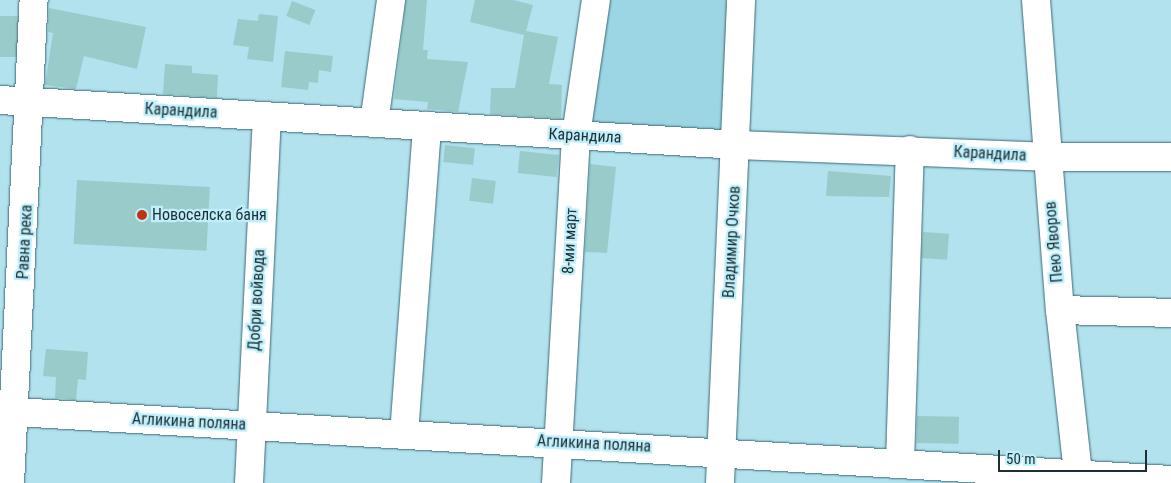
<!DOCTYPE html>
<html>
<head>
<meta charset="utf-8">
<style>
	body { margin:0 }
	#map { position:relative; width:1171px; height:483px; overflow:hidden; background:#b1e2ee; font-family:"Roboto Condensed",sans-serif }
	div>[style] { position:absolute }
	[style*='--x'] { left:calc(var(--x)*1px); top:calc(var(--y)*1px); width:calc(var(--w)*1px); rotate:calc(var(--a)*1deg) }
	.built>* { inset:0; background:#9cd5e3 }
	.building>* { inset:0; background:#99cbca; transform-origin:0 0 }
	.roads { filter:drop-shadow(0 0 1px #3c6974) drop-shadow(0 0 1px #3c6974) }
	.minor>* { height:28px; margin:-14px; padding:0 14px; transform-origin:14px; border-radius:14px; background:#fff }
	.dots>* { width:14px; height:14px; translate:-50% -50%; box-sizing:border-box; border:2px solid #beeffb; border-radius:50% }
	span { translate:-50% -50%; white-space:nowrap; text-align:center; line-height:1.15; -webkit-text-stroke:4.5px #beeffb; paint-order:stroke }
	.street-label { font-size:16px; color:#1c2f33 }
	.poi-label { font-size:16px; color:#1c2f33 }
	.left { translate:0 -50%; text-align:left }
	.scale { position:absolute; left:998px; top:450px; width:149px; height:22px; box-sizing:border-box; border:2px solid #1c2f33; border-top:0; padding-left:6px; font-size:15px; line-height:18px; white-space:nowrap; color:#1c2f33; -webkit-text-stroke:4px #beeffb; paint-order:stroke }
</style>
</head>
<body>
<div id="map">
	<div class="built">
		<i style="clip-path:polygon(596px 0,741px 0,737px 145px,576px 135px)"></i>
	</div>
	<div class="building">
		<i style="clip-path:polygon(406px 0,427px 0,423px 50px,428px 50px,427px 59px,468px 62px,458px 112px,427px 109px,428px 102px,394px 99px)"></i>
		<i style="clip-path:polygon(475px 0,513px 0,533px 5px,526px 31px,558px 37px,549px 84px,562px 85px,561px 119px,490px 114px,491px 88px,515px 88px,524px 35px,470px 22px)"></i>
		<i style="left:292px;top:1px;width:25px;height:16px;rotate:21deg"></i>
		<i style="clip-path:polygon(49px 8px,146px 27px,137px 69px,84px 56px,76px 89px,45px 85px,53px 33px,48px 32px)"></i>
		<i style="clip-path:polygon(259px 14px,278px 16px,273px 62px,247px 59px,249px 47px,233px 45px,238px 19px,258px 21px)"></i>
		<i style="left:0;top:16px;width:18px;height:41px"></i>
		<i style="clip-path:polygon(285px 51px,333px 56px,331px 72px,319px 70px,318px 83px,309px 82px,308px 90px,281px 87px)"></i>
		<i style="clip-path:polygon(165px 64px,192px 66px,192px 73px,218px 75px,217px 98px,163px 94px)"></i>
		<i style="left:445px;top:145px;width:30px;height:17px;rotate:6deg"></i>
		<i style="left:520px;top:151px;width:39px;height:22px;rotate:6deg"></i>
		<i style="clip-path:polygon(590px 164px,616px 167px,607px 253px,585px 252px)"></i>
		<i style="clip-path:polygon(828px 171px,891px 176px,889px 197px,826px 196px)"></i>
		<i style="left:472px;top:178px;width:24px;height:23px;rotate:7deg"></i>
		<i style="left:77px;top:180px;width:133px;height:64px;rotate:3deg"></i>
		<i style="left:923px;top:232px;width:26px;height:26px;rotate:4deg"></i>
		<i style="clip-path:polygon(46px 349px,88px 352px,86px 380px,78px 379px,76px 400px,55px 398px,56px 377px,43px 376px)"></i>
		<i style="left:917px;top:416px;width:42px;height:27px;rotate:1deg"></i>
	</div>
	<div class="roads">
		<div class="minor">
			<i style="--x:1036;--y:0;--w:311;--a:85.6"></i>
			<i style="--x:1060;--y:310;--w:174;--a:83.7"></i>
			<i style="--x:0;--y:100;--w:738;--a:3.49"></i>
			<i style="--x:737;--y:145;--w:309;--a:2.2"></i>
			<i style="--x:1046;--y:157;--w:125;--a:0"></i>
			<i style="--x:374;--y:123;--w:124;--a:-82.1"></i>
			<i style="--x:1060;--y:310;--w:111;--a:1.5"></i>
			<i style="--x:16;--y:412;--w:1157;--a:3.37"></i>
			<i style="--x:404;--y:434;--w:309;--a:-85.7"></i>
			<i style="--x:900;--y:463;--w:313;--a:-88.2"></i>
			<i style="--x:10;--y:483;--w:484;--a:-87.2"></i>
			<i style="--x:249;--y:483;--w:367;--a:-87.2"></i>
			<i style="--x:556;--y:483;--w:349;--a:-86.7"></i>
			<i style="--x:576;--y:135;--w:136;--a:-81.6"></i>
			<i style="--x:720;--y:483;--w:483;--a:-87.5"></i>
		</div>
	</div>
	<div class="dots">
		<i style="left:142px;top:215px;background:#be3510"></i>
	</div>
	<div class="street-label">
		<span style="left:181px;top:111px;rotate:3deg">Карандила</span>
		<span style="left:585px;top:136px;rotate:3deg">Карандила</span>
		<span style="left:990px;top:154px;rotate:3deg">Карандила</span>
		<span style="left:570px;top:241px;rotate:-87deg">8-ми март</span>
		<span style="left:25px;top:242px;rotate:-87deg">Равна река</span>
		<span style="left:732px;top:242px;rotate:-87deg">Владимир Очков</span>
		<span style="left:1054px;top:242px;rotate:-95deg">Пею Яворов</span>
		<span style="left:257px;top:300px;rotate:-87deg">Добри войвода</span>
		<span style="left:189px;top:422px;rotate:3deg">Агликина поляна</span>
		<span style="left:594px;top:444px;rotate:3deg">Агликина поляна</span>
	</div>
	<div class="poi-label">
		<span class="left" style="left:152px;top:215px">Новоселска баня</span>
	</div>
	<div class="scale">50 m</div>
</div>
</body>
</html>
